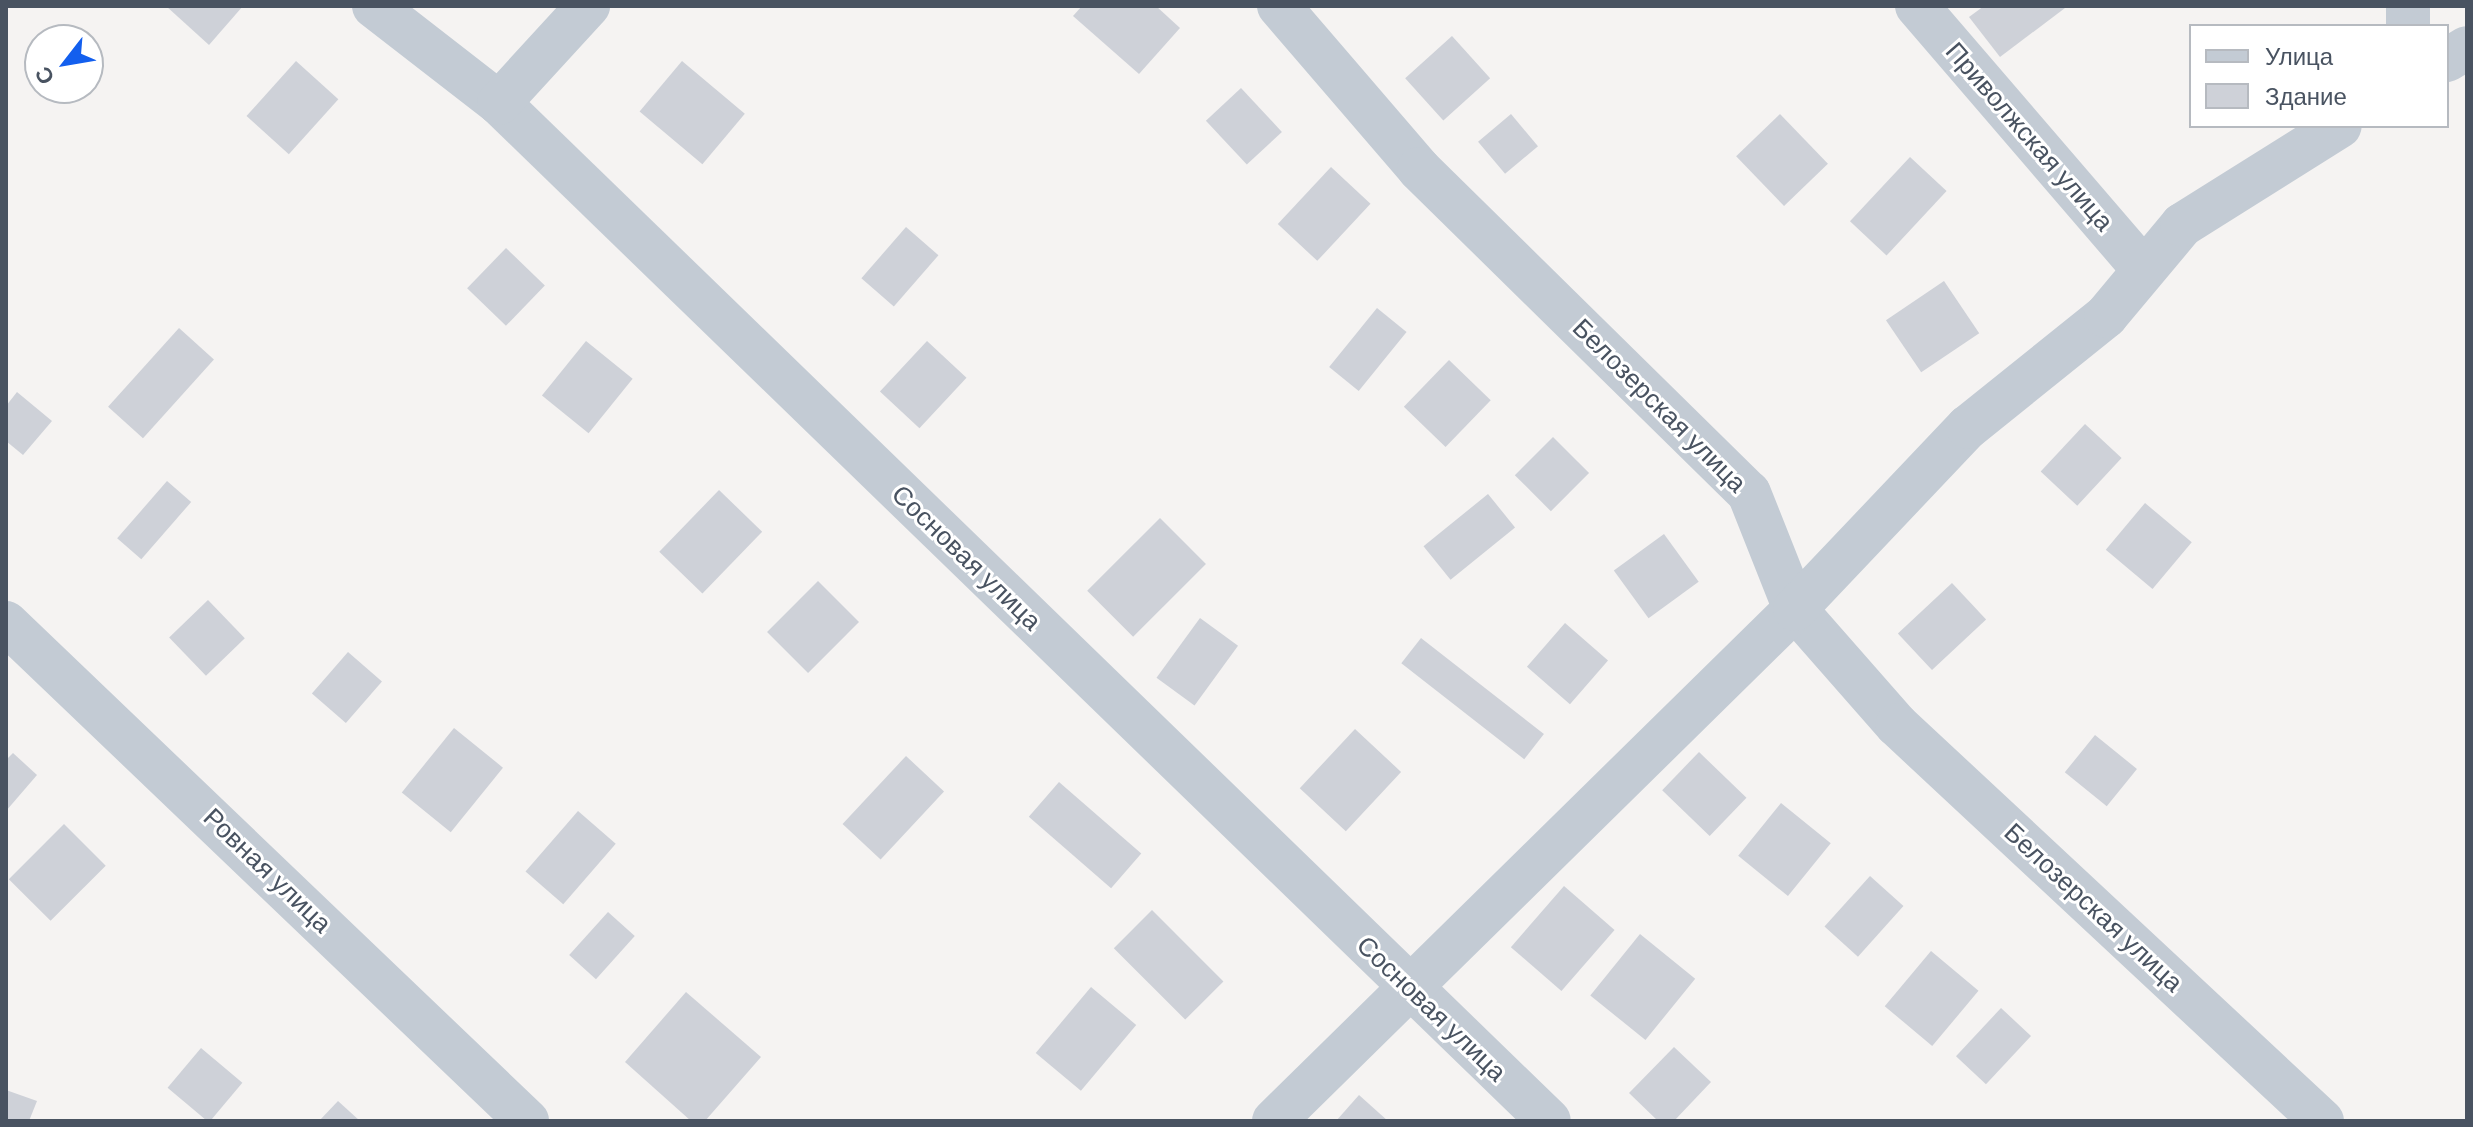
<!DOCTYPE html>
<html>
<head>
<meta charset="utf-8">
<style>
	body { margin:0 }
	#map { position:relative; width:2473px; height:1127px; overflow:hidden; background:#f5f3f2; font-family:"DM Sans",sans-serif }
	div>[style] { position:absolute }
	[style*='--x'] { left:calc(var(--x)*1px); top:calc(var(--y)*1px); width:calc(var(--w)*1px); rotate:calc(var(--a)*1deg) }
	.building>* { inset:0; background:#ced1d8; transform-origin:0 0 }
	.minor>* { height:44px; margin:-22px; padding:0 22px; transform-origin:22px; border-radius:22px; background:#c3cbd4 }
	span { translate:-50% -50%; white-space:nowrap; text-align:center; line-height:1.15; -webkit-text-stroke:6px #fff; paint-order:stroke }
	.street-label { font-size:26px; color:#495361 }
	.frame { position:absolute; inset:0; border:8px solid #495361; pointer-events:none }
	.legend { position:absolute; left:2189px; top:24px; width:260px; height:104px; box-sizing:border-box; background:#fff; border:2px solid #b6bac0; margin:0; padding:10px 14px; list-style:none; font-size:24px; color:#495361 }
	.legend li { display:flex; align-items:center; gap:16px; height:40px }
	.legend b { width:40px; border:2px solid #b6bac0 }
	.north { position:absolute; left:24px; top:24px; width:80px; height:80px; box-sizing:border-box; background:#fff; border:2px solid #b6bac0; border-radius:50%; rotate:239deg; font-size:22px; font-weight:700; line-height:32px; text-align:center; color:#495361 }
	.north::after { content:''; display:block; margin:auto; width:28px; height:36px; background:#135fee; clip-path:polygon(50% 0,100% 100%,50% 72%,0 100%) }
</style>
</head>
<body>
<div id="map">
	<div class="building">
		<i style="clip-path:polygon(166px 6px,243px 6px,209px 45px)"></i>
		<i style="clip-path:polygon(1082px 6px,1156px 6px,1180px 28px,1139px 74px,1073px 16px)"></i>
		<i style="clip-path:polygon(1984px 6px,2063px 6px,2065px 8px,2000px 57px,1969px 17px)"></i>
		<i style="left:1452px;top:36px;width:57px;height:63px;rotate:48deg"></i>
		<i style="left:296px;top:61px;width:57px;height:74px;rotate:42deg"></i>
		<i style="left:682px;top:61px;width:82px;height:66px;rotate:40deg"></i>
		<i style="left:1241px;top:88px;width:60px;height:48px;rotate:47deg"></i>
		<i style="left:1511px;top:114px;width:42px;height:43px;rotate:50deg"></i>
		<i style="left:1780px;top:114px;width:69px;height:61px;rotate:46deg"></i>
		<i style="left:1910px;top:157px;width:50px;height:88px;rotate:43deg"></i>
		<i style="left:1331px;top:167px;width:54px;height:78px;rotate:43deg"></i>
		<i style="left:906px;top:227px;width:43px;height:68px;rotate:41deg"></i>
		<i style="left:506px;top:248px;width:54px;height:56px;rotate:44deg"></i>
		<i style="left:1944px;top:281px;width:63px;height:70px;rotate:56deg"></i>
		<i style="left:1377px;top:308px;width:38px;height:76px;rotate:39deg"></i>
		<i style="left:179px;top:328px;width:47px;height:106px;rotate:42deg"></i>
		<i style="left:586px;top:341px;width:60px;height:70px;rotate:39deg"></i>
		<i style="left:927px;top:341px;width:54px;height:69px;rotate:43deg"></i>
		<i style="left:1449px;top:360px;width:58px;height:65px;rotate:44deg"></i>
		<i style="clip-path:polygon(17px 392px,52px 421px,23px 455px,6px 441px,6px 406px)"></i>
		<i style="left:2085px;top:424px;width:50px;height:65px;rotate:43deg"></i>
		<i style="left:1553px;top:437px;width:51px;height:54px;rotate:45deg"></i>
		<i style="left:167px;top:481px;width:32px;height:76px;rotate:41deg"></i>
		<i style="left:719px;top:490px;width:60px;height:86px;rotate:44deg"></i>
		<i style="left:1488px;top:494px;width:43px;height:83px;rotate:51deg"></i>
		<i style="left:2145px;top:503px;width:61px;height:61px;rotate:40deg"></i>
		<i style="left:1160px;top:518px;width:65px;height:103px;rotate:45deg"></i>
		<i style="left:1664px;top:534px;width:59px;height:62px;rotate:54deg"></i>
		<i style="left:818px;top:581px;width:58px;height:72px;rotate:45deg"></i>
		<i style="left:1952px;top:583px;width:50px;height:74px;rotate:47deg"></i>
		<i style="left:208px;top:600px;width:53px;height:54px;rotate:46deg"></i>
		<i style="left:1200px;top:618px;width:47px;height:74px;rotate:36deg"></i>
		<i style="left:1565px;top:623px;width:57px;height:58px;rotate:41deg"></i>
		<i style="left:1421px;top:638px;width:156px;height:32px;rotate:38deg"></i>
		<i style="left:348px;top:652px;width:45px;height:55px;rotate:41deg"></i>
		<i style="left:454px;top:728px;width:63px;height:83px;rotate:39deg"></i>
		<i style="left:1355px;top:729px;width:63px;height:81px;rotate:43deg"></i>
		<i style="left:2095px;top:735px;width:54px;height:48px;rotate:39deg"></i>
		<i style="left:1699px;top:752px;width:66px;height:53px;rotate:44deg"></i>
		<i style="clip-path:polygon(13px 753px,37px 775px,6px 811px,6px 760px)"></i>
		<i style="left:906px;top:756px;width:52px;height:93px;rotate:43deg"></i>
		<i style="left:1059px;top:782px;width:109px;height:46px;rotate:41deg"></i>
		<i style="left:1781px;top:803px;width:64px;height:68px;rotate:39deg"></i>
		<i style="left:578px;top:811px;width:50px;height:80px;rotate:41deg"></i>
		<i style="left:64px;top:824px;width:59px;height:78px;rotate:45deg"></i>
		<i style="left:1870px;top:876px;width:45px;height:68px;rotate:42deg"></i>
		<i style="left:1564px;top:886px;width:67px;height:81px;rotate:41deg"></i>
		<i style="left:1152px;top:910px;width:101px;height:54px;rotate:45deg"></i>
		<i style="left:608px;top:912px;width:36px;height:58px;rotate:42deg"></i>
		<i style="left:1640px;top:934px;width:71px;height:79px;rotate:39deg"></i>
		<i style="left:1931px;top:951px;width:62px;height:72px;rotate:40deg"></i>
		<i style="left:1091px;top:987px;width:59px;height:86px;rotate:40deg"></i>
		<i style="clip-path:polygon(686px 992px,761px 1057px,705px 1121px,691px 1121px,625px 1062px)"></i>
		<i style="left:2001px;top:1008px;width:41px;height:66px;rotate:43deg"></i>
		<i style="clip-path:polygon(1674px 1047px,1711px 1082px,1674px 1121px,1658px 1121px,1629px 1093px)"></i>
		<i style="left:201px;top:1048px;width:54px;height:52px;rotate:40deg"></i>
		<i style="clip-path:polygon(6px 1090px,37px 1101px,29px 1121px,6px 1121px)"></i>
		<i style="clip-path:polygon(1359px 1095px,1388px 1121px,1336px 1121px)"></i>
		<i style="clip-path:polygon(338px 1101px,360px 1121px,319px 1121px)"></i>
	</div>
	<div class="minor">
		<i style="--x:374;--y:6;--w:158;--a:37.8"></i>
		<i style="--x:499;--y:103;--w:1462;--a:44.11"></i>
		<i style="--x:1279;--y:6;--w:215;--a:49.3"></i>
		<i style="--x:1419;--y:169;--w:462;--a:44.5"></i>
		<i style="--x:1749;--y:493;--w:125;--a:68.4"></i>
		<i style="--x:1795;--y:609;--w:154;--a:48.7"></i>
		<i style="--x:1897;--y:725;--w:581;--a:42.98"></i>
		<i style="--x:1917;--y:6;--w:345;--a:49.3"></i>
		<i style="--x:2408;--y:26;--w:20;--a:-90"></i>
		<i style="--x:2447;--y:60;--w:23;--a:-31"></i>
		<i style="--x:499;--y:103;--w:132;--a:-47.5"></i>
		<i style="--x:6;--y:623;--w:721;--a:43.71"></i>
		<i style="--x:1274;--y:1121;--w:730;--a:-44.5"></i>
		<i style="--x:1795;--y:609;--w:251;--a:-46.5"></i>
		<i style="--x:1968;--y:427;--w:177;--a:-38.8"></i>
		<i style="--x:2106;--y:316;--w:119;--a:-50.1"></i>
		<i style="--x:2182;--y:225;--w:186;--a:-32.1"></i>
	</div>
	<div class="street-label">
		<span style="left:2029px;top:137px;rotate:49deg">Приволжская улица</span>
		<span style="left:1659px;top:406px;rotate:45deg">Белозерская улица</span>
		<span style="left:966px;top:558px;rotate:44deg">Сосновая улица</span>
		<span style="left:267px;top:871px;rotate:44deg">Ровная улица</span>
		<span style="left:2093px;top:908px;rotate:43deg">Белозерская улица</span>
		<span style="left:1431px;top:1009px;rotate:44deg">Сосновая улица</span>
	</div>
	<div class="frame"></div>
	<ul class="legend">
	<li><b style="height:10px;background:#c3cbd4"></b>Улица</li>
	<li><b style="height:22px;background:#ced1d8"></b>Здание</li>
	</ul>
	<div class="north">С</div>
</div>
</body>
</html>
